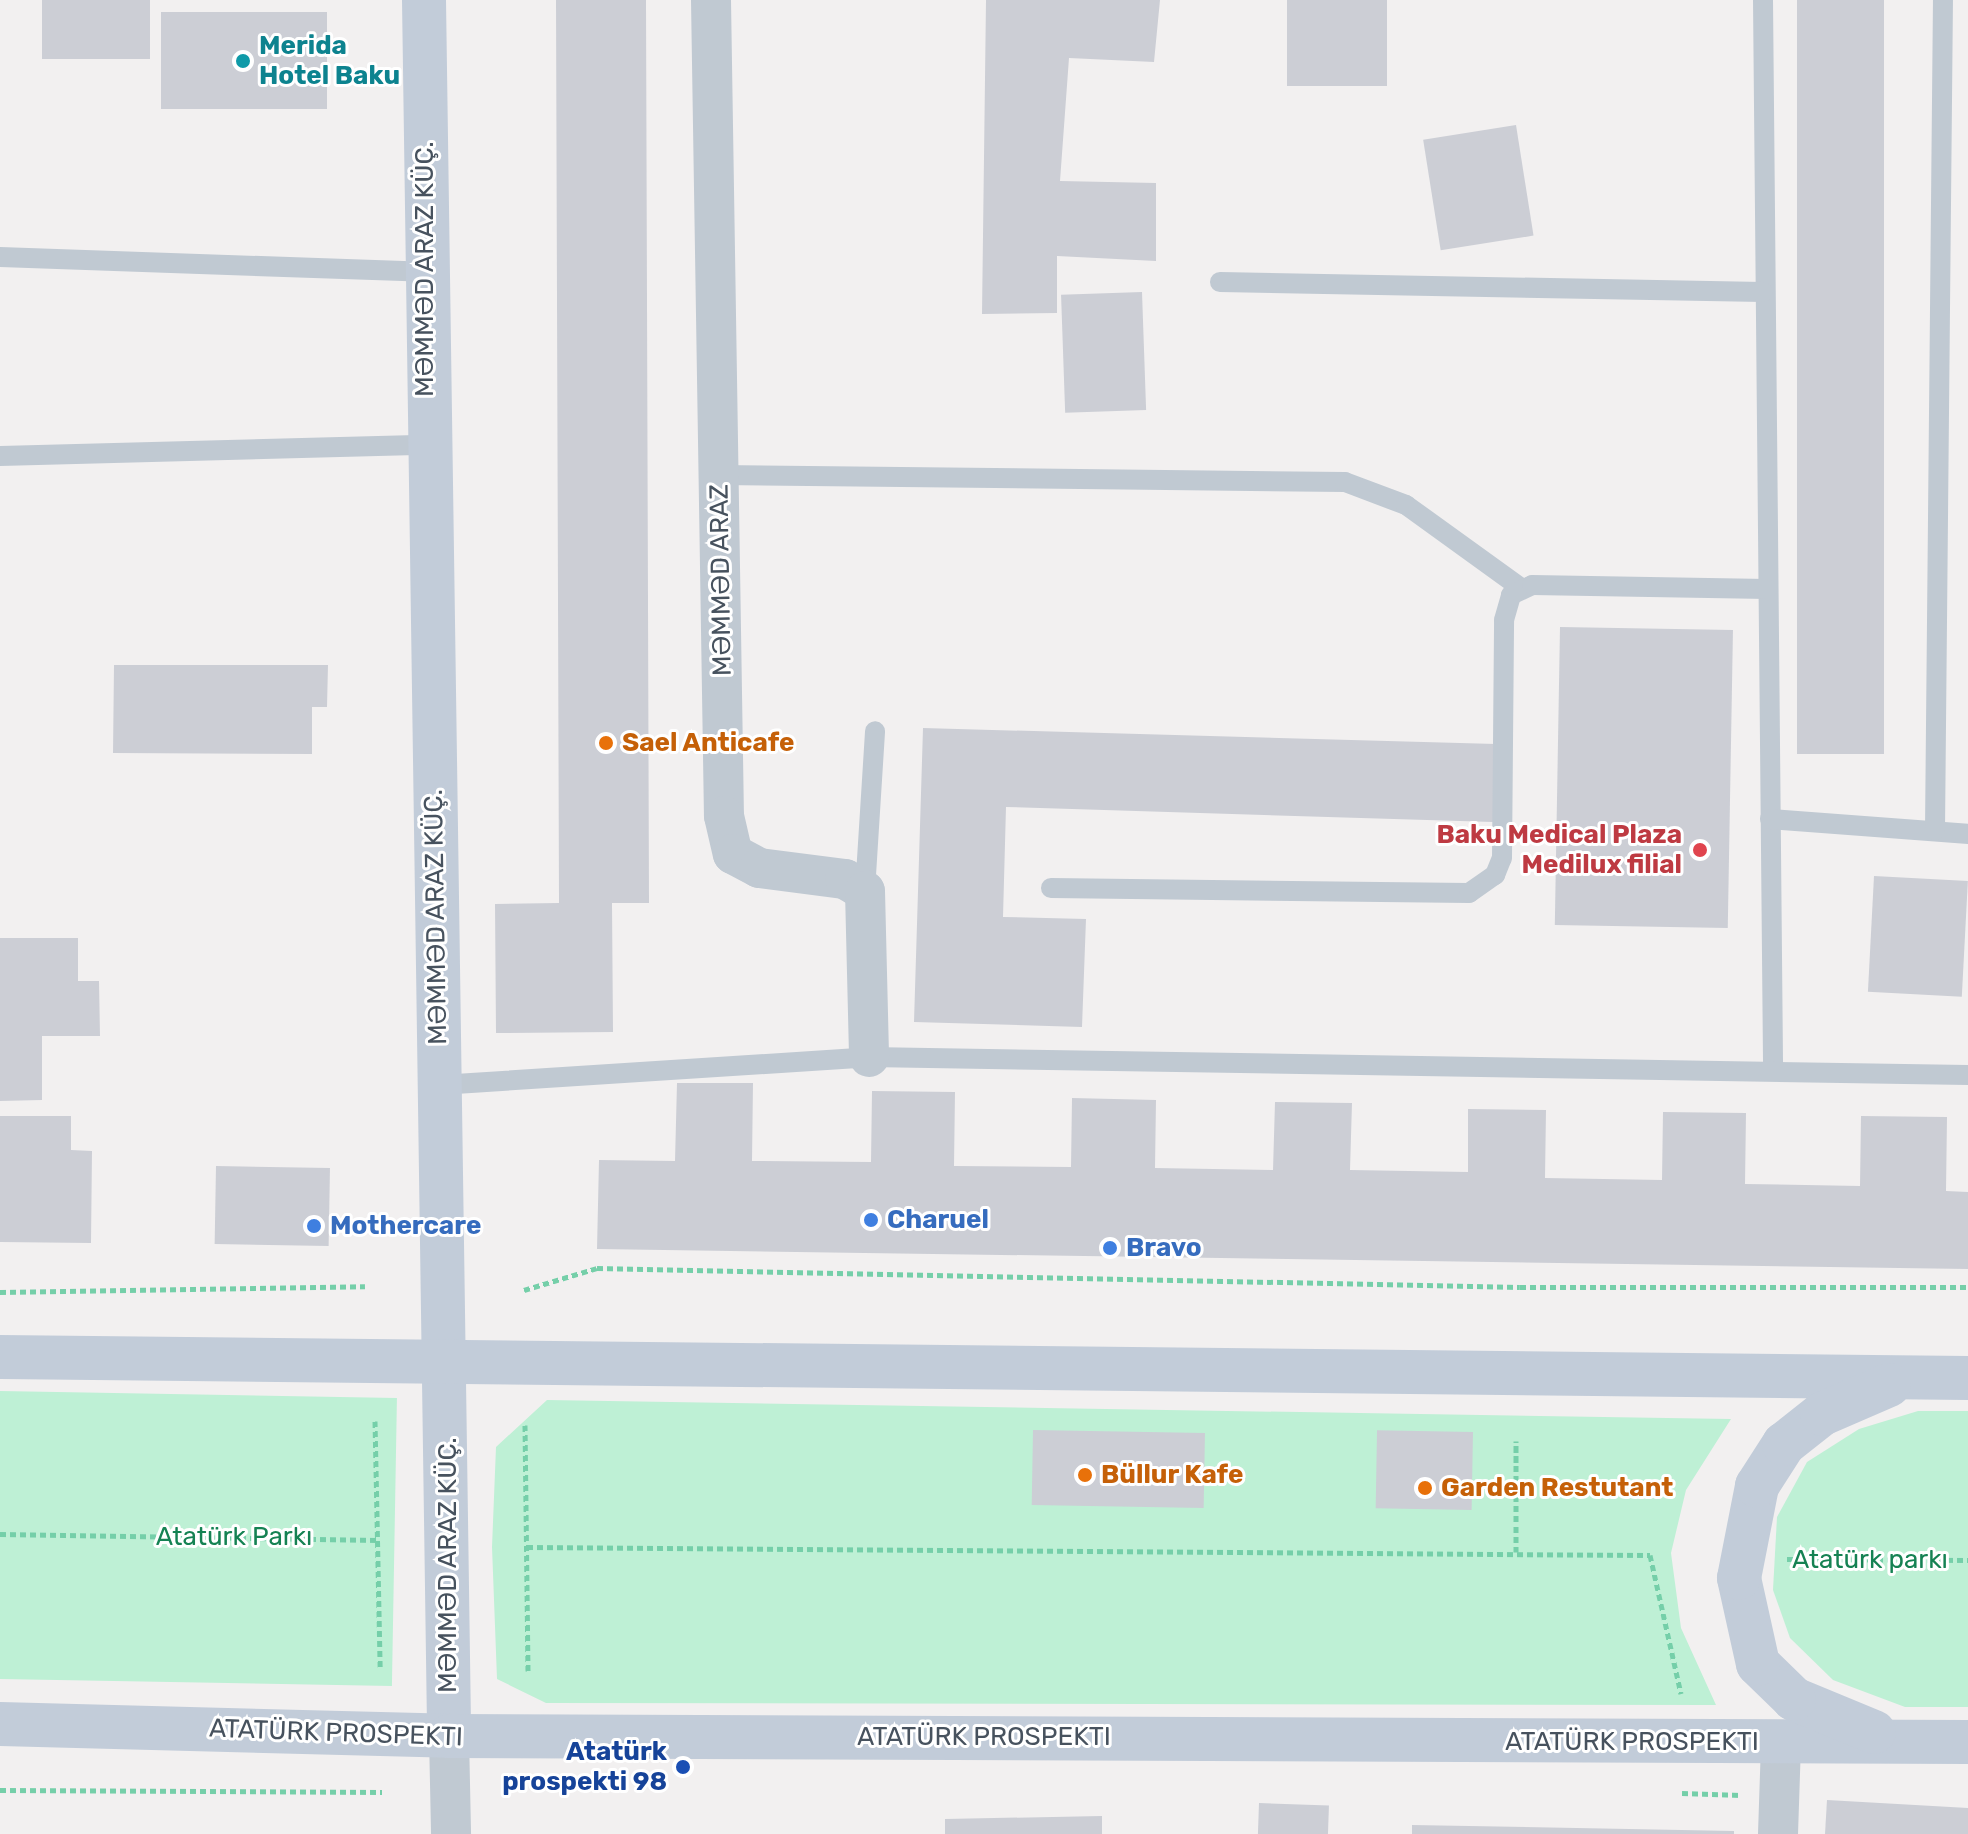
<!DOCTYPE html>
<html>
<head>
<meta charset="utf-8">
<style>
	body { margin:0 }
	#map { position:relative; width:1968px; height:1834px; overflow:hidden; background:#f2f0f0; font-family:Rubik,sans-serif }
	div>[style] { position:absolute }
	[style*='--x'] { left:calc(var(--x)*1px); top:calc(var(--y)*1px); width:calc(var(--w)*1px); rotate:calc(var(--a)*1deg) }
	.green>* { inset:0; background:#bef0d5; transform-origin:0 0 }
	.building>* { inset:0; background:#ccced5; transform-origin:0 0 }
	.path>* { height:5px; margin-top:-2.5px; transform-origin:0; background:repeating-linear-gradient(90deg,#75cfa9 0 6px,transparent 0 10px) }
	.lane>* { height:20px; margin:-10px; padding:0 10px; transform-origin:10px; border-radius:10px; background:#c0c9d2 }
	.street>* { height:40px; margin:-20px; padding:0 20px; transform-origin:20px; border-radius:20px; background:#c0c9d2 }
	.secondary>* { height:44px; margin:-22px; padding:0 22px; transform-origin:22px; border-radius:22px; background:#c2ccd9 }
	.dots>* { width:22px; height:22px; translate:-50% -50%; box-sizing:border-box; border:4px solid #fff; border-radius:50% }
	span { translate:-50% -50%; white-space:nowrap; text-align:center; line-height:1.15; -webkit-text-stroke:6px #fff; paint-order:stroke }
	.culture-label { font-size:26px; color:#0d838f; font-weight:700 }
	.left { translate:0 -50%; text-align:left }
	.street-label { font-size:26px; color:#47525e }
	.food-label { font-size:26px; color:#c56008; font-weight:700 }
	.health-label { font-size:26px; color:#be3a42; font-weight:700 }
	.right { translate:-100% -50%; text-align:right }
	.shop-label { font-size:26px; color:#366cbe; font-weight:700 }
	.park-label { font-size:26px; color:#158253 }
	.transit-label { font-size:26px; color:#164399; font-weight:700 }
</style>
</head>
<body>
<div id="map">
	<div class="green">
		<i style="left:0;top:1391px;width:397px;height:288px;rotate:1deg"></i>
		<i style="clip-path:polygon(547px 1400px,1731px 1419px,1686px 1490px,1671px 1553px,1681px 1628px,1716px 1705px,546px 1703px,497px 1679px,492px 1547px,496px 1447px)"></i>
		<i style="clip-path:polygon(1918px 1411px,1968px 1411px,1968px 1707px,1905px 1707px,1833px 1680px,1790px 1638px,1773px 1590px,1777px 1517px,1807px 1462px,1859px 1429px)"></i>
	</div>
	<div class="building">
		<i style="left:42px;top:0;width:108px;height:59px"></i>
		<i style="clip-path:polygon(556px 0,646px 0,649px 903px,612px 903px,613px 1032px,496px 1033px,495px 904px,559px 903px)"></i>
		<i style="clip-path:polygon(986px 0,1160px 0,1154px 62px,1069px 58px,1060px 181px,1156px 183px,1156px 261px,1057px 256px,1057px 313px,982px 314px)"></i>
		<i style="left:1287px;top:0;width:100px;height:86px"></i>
		<i style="left:1797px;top:0;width:87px;height:754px"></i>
		<i style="left:161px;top:12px;width:166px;height:97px"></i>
		<i style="left:1516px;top:125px;width:112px;height:94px;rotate:81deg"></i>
		<i style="left:1142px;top:292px;width:118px;height:81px;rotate:88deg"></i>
		<i style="left:1560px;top:627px;width:173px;height:298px;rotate:1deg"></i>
		<i style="clip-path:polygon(114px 665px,328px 665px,327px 707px,312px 707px,312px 754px,113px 753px)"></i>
		<i style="clip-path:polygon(923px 728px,1496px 744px,1493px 822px,1006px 807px,1003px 917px,1086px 919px,1082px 1027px,914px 1022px)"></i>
		<i style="left:1874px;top:876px;width:94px;height:116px;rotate:3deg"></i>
		<i style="clip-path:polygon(0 938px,78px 938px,78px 981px,99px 981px,100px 1036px,42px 1036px,42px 1100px,0 1101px)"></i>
		<i style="clip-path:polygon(677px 1083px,753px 1083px,752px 1161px,871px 1162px,872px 1091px,955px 1092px,954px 1166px,1071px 1167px,1072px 1098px,1156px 1100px,1155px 1168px,1273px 1170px,1275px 1102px,1352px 1103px,1350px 1170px,1468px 1172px,1468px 1109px,1546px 1110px,1545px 1178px,1662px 1180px,1663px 1112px,1746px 1113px,1745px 1184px,1860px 1186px,1861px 1116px,1947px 1117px,1946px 1191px,1968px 1192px,1968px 1269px,597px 1249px,599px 1160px,675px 1161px)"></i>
		<i style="clip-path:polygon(0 1116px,71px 1116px,71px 1150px,92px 1151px,91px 1243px,0 1242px)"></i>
		<i style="left:216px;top:1166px;width:114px;height:78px;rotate:1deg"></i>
		<i style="left:1033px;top:1430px;width:172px;height:75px;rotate:1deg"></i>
		<i style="left:1473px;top:1432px;width:78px;height:96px;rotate:91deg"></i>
		<i style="clip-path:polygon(1827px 1800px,1968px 1808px,1968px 1834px,1825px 1834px)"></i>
		<i style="left:1259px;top:1803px;width:70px;height:31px;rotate:2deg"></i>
		<i style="clip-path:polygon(1102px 1816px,1102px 1834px,945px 1834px,945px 1819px)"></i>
		<i style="clip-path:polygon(1412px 1825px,1734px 1831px,1734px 1834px,1412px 1834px)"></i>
	</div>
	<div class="path">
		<i style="--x:524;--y:1290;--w:76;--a:-16.8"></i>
		<i style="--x:597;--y:1268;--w:923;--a:1.18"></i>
		<i style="--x:1520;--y:1287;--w:448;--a:0"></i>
		<i style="--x:0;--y:1292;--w:365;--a:-0.9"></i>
		<i style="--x:375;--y:1421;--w:246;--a:88.8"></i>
		<i style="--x:525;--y:1425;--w:246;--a:89.3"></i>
		<i style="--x:0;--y:1534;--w:378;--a:0.9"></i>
		<i style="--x:527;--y:1547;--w:1123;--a:0.41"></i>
		<i style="--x:1650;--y:1555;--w:142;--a:77.4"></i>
		<i style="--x:1516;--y:1552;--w:111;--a:-90"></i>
		<i style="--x:1787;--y:1559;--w:181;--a:0.3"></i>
		<i style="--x:0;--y:1790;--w:382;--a:0.3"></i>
		<i style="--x:1682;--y:1793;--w:59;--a:1.9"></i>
	</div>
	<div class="lane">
		<i style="--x:1763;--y:0;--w:1070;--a:89.46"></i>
		<i style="--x:0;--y:257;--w:425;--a:2"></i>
		<i style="--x:1220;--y:282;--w:543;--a:1.06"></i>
		<i style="--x:0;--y:456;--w:426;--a:-1.5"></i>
		<i style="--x:719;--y:475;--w:626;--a:0.64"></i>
		<i style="--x:1345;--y:482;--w:65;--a:20.7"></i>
		<i style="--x:1406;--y:505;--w:142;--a:35.8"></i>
		<i style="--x:1770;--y:819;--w:199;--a:4.3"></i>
		<i style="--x:1935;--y:830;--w:830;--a:-89.45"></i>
		<i style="--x:1051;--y:888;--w:418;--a:0.7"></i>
		<i style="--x:1469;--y:893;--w:32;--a:-35"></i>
		<i style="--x:1495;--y:875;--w:18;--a:-68"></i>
		<i style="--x:1502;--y:858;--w:238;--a:-89.5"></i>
		<i style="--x:1504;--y:620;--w:26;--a:-74"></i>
		<i style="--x:1511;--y:595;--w:23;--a:-25"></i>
		<i style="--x:1532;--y:585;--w:235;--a:1"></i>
		<i style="--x:865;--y:891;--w:160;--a:-86.4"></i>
		<i style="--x:440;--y:1085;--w:430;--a:-3.7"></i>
		<i style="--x:869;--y:1057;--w:1099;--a:0.94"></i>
	</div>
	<div class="street">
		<i style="--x:711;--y:0;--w:816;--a:89.09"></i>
		<i style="--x:724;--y:816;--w:39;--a:77"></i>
		<i style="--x:733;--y:854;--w:30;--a:28"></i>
		<i style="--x:759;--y:868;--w:87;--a:7.3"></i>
		<i style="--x:845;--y:879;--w:23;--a:31"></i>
		<i style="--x:865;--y:891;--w:166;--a:88.6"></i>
		<i style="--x:449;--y:1736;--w:98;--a:88.8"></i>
		<i style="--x:1778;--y:1834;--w:92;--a:-88.1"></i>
	</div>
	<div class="secondary">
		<i style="--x:424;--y:0;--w:1736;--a:89.17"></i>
		<i style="--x:0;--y:1357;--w:1968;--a:0.61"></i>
		<i style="--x:0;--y:1724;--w:449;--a:1.5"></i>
		<i style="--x:449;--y:1736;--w:1519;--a:0.23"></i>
		<i style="--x:1874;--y:1732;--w:87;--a:-157.6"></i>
		<i style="--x:1794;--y:1699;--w:50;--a:-135.8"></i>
		<i style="--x:1758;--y:1664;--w:88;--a:-102.5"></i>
		<i style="--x:1739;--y:1578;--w:94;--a:-78.9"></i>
		<i style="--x:1757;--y:1486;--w:50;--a:-57.3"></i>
		<i style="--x:1784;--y:1444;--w:48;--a:-38.3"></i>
		<i style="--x:1822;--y:1414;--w:73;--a:-23.4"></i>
	</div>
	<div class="dots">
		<i style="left:243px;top:61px;background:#0f9aa8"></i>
		<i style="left:606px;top:743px;background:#e8710a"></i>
		<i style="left:1700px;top:850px;background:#e0444e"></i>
		<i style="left:871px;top:1220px;background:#3f7fe0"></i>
		<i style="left:314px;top:1226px;background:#3f7fe0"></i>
		<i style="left:1110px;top:1248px;background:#3f7fe0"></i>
		<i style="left:1085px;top:1475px;background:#e8710a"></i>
		<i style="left:1425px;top:1488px;background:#e8710a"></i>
		<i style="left:683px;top:1767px;background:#1a4fb4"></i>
	</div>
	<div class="culture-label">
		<span class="left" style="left:259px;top:61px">Merida<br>Hotel Baku</span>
	</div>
	<div class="street-label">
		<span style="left:425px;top:269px;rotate:-90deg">MƏMMƏD ARAZ KÜÇ.</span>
		<span style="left:721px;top:580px;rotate:-91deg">MƏMMƏD ARAZ</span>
		<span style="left:436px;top:917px;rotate:-91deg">MƏMMƏD ARAZ KÜÇ.</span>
		<span style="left:448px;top:1565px;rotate:-90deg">MƏMMƏD ARAZ KÜÇ.</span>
		<span style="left:336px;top:1733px;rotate:2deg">ATATÜRK PROSPEKTI</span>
		<span style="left:984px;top:1737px">ATATÜRK PROSPEKTI</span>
		<span style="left:1632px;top:1742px">ATATÜRK PROSPEKTI</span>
	</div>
	<div class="food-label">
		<span class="left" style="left:622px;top:743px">Sael Anticafe</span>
		<span class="left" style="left:1101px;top:1475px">Büllur Kafe</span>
		<span class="left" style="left:1441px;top:1488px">Garden Restutant</span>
	</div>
	<div class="health-label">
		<span class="right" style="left:1682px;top:850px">Baku Medical Plaza<br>Medilux filial</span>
	</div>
	<div class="shop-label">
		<span class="left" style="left:887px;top:1220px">Charuel</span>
		<span class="left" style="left:330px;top:1226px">Mothercare</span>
		<span class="left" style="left:1126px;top:1248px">Bravo</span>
	</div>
	<div class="park-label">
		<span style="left:234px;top:1537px">Atatürk Parkı</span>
		<span style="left:1870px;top:1560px">Atatürk parkı</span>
	</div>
	<div class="transit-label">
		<span class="right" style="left:667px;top:1767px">Atatürk<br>prospekti 98</span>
	</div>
</div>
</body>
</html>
